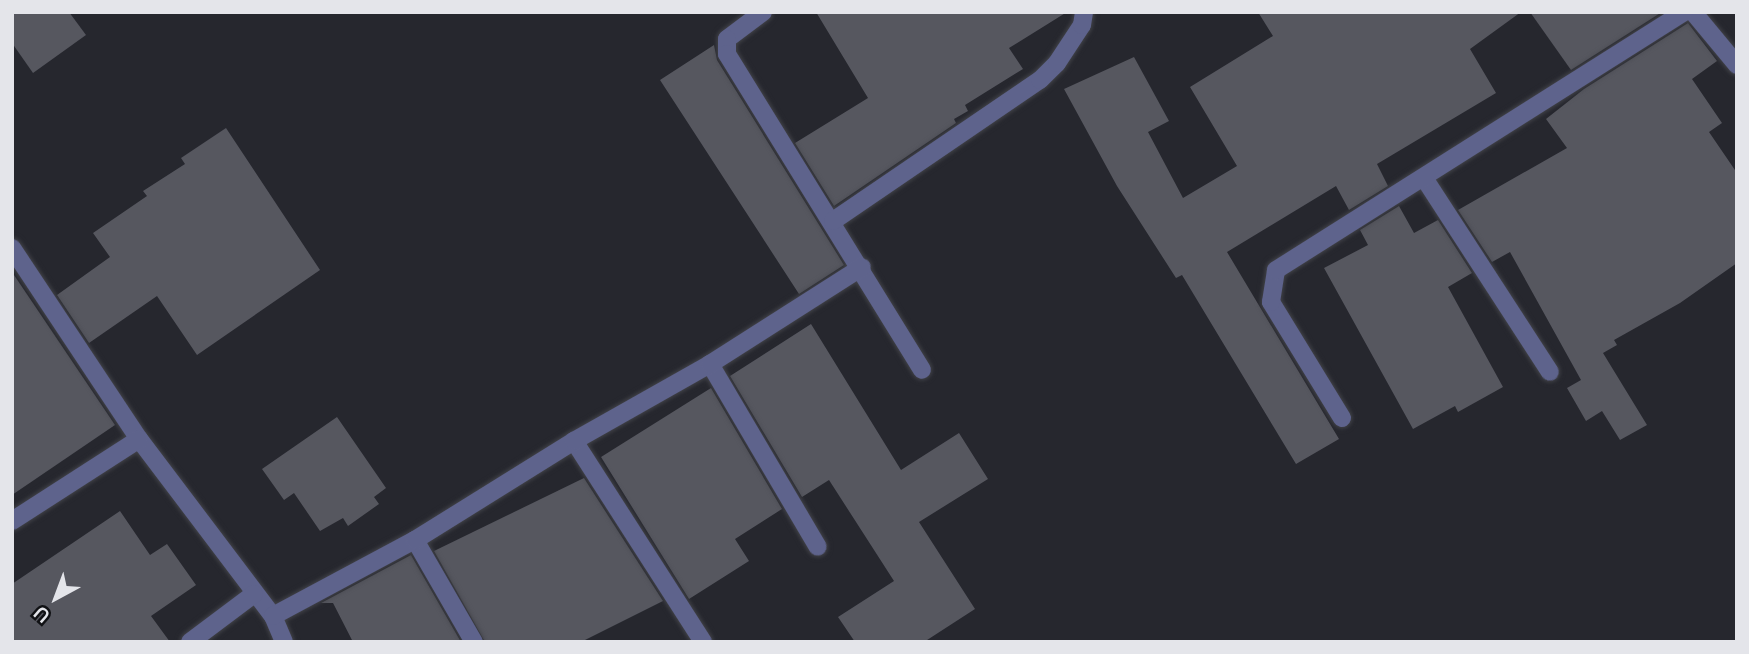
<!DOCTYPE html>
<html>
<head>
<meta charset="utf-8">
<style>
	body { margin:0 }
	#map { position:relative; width:1749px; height:654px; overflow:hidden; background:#26272e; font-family:"Nunito Sans",sans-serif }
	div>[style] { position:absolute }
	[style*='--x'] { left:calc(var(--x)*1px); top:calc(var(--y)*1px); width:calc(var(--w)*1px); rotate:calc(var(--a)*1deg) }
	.building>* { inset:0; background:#56575f }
	.roads { filter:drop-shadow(0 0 2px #414248) drop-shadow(0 0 2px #414248) }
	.minor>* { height:18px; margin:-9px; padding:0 9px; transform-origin:9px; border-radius:9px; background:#5e638c }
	span { translate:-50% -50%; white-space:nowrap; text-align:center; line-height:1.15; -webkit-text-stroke:5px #101114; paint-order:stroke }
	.frame { position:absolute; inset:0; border:14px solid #e4e5ea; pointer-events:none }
	.north { position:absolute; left:21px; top:563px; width:70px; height:70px; -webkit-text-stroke:5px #101114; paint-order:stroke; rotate:221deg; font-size:19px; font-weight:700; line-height:28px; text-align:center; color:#e4e5ea }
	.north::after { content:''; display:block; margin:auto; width:24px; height:32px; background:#e4e5ea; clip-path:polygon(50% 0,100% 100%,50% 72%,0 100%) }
</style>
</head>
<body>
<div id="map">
	<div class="building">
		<i style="clip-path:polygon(12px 12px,69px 12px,86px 35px,33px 73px,12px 43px)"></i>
		<i style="clip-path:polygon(816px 12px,1067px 12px,1009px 48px,1023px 69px,965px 105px,968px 111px,954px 119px,956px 123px,834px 206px,795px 143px,868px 98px)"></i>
		<i style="clip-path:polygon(1258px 12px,1521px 12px,1470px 49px,1496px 93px,1377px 164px,1388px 186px,1349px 210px,1336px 186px,1227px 252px,1339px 439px,1296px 464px,1182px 275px,1176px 278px,1117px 186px,1064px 89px,1134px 57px,1169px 121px,1148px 132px,1183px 198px,1237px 166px,1190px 87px,1273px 36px)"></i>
		<i style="clip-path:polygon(1530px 12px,1662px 12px,1571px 70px)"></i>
		<i style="clip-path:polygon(1688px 23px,1717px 61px,1692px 79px,1722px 123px,1709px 132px,1737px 173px,1737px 263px,1680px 303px,1614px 340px,1617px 345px,1603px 353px,1647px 425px,1620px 440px,1602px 411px,1586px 421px,1567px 388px,1581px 380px,1510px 252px,1492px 262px,1458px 210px,1567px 148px,1546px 119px,1584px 89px)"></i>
		<i style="clip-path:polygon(714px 45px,717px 60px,844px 265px,799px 294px,660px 80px)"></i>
		<i style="clip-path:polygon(226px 128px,320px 270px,197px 355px,157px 296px,89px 343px,57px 295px,110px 257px,93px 233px,147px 196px,143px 191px,185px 164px,181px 158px)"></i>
		<i style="clip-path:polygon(1399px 206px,1414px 233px,1438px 220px,1472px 273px,1448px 287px,1503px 387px,1458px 412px,1455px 406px,1413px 429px,1324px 268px,1368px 245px,1360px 230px)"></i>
		<i style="clip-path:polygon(12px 272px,115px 425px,12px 495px)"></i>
		<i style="clip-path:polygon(811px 324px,901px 470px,959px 433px,988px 479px,919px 522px,975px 609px,924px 642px,855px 642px,838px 617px,894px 581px,829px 480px,802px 497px,730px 376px)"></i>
		<i style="clip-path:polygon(711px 388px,782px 509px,735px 539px,749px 561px,689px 599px,601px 457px)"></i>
		<i style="clip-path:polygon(337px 417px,386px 488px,374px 497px,379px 504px,348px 526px,343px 518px,320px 531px,294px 493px,284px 500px,262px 469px)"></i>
		<i style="clip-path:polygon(584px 478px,663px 601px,581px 642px,485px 642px,434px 551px)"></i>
		<i style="clip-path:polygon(120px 511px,150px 555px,167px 544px,196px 585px,151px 616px,170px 642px,12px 642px,12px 584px)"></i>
		<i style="clip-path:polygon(411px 555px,461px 642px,353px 642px,333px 603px,321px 603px)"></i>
	</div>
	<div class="roads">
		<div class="minor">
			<i style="--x:763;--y:12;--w:45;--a:143.1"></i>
			<i style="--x:727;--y:39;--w:15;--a:90"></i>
			<i style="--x:727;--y:54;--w:371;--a:58.3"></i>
			<i style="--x:1693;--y:12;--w:69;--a:50.3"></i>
			<i style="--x:1424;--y:178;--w:231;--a:57"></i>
			<i style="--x:833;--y:221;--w:250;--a:-34.3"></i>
			<i style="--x:1040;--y:80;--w:24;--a:-45"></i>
			<i style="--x:1057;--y:63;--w:45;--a:-56.7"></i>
			<i style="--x:1082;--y:25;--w:13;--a:-81"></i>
			<i style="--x:12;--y:248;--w:229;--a:56.4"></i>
			<i style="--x:139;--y:439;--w:222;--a:52.9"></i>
			<i style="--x:273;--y:616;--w:28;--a:67"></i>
			<i style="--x:710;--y:364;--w:212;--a:59.5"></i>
			<i style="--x:1342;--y:418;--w:136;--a:-121.5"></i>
			<i style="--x:1271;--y:302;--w:32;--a:-81"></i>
			<i style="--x:1276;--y:270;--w:483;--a:-32.3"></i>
			<i style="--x:574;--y:441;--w:239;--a:57.3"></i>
			<i style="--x:12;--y:521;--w:151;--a:-32.8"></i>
			<i style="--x:415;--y:540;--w:118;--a:60"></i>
			<i style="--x:273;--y:616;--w:161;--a:-28.2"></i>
			<i style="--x:415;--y:540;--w:187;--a:-31.9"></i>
			<i style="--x:574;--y:441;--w:156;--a:-29.5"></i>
			<i style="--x:710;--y:364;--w:180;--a:-32.5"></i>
			<i style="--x:190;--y:642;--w:80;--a:-36.9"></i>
		</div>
	</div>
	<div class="frame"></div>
	<div class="north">U</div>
</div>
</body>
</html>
